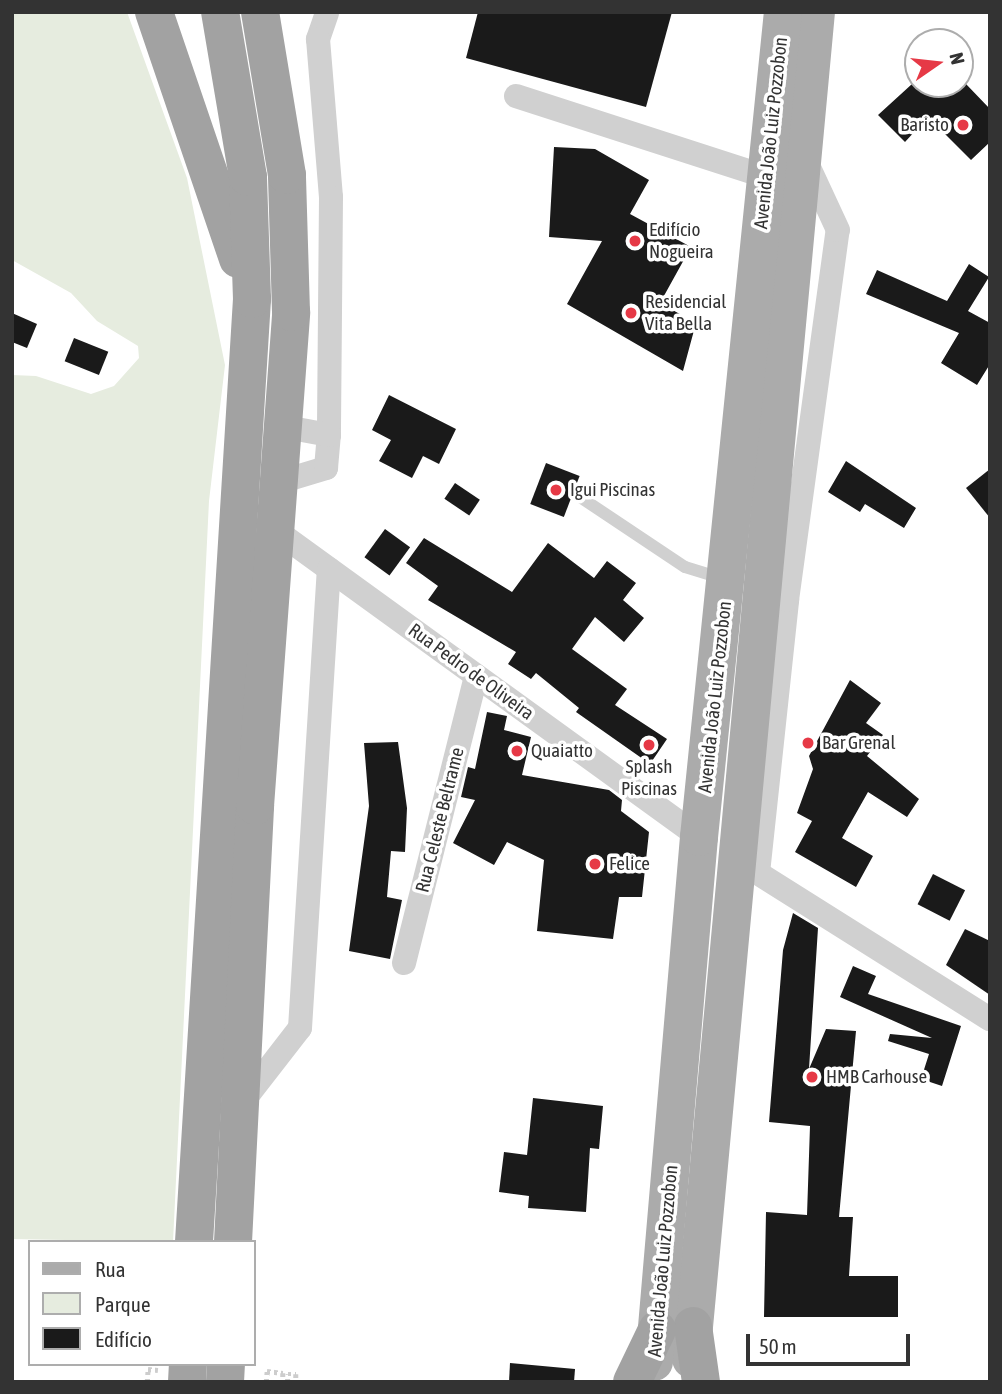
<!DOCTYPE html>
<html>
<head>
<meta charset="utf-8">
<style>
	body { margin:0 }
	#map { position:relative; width:1002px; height:1394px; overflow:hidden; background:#fff; font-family:"Asap Condensed",sans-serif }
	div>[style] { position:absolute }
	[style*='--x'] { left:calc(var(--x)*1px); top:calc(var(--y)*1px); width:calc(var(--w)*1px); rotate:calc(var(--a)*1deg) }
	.green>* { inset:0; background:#e6ecdf }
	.building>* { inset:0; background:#1a1a1a; transform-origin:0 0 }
	.path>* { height:4.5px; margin-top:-2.25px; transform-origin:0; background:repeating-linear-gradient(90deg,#cdcdcd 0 3.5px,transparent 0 7px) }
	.service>* { height:12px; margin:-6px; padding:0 6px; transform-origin:6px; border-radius:6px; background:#d0d0d0 }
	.minor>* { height:24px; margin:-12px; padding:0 12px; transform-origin:12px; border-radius:12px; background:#d0d0d0 }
	.primary>* { height:38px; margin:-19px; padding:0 19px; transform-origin:19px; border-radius:19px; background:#ababab }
	.trunk>* { height:38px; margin:-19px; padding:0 19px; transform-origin:19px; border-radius:19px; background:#a2a2a2 }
	.dots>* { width:19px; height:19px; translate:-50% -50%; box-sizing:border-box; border:4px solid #fff; border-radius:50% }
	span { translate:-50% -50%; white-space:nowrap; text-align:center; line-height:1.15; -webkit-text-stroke:7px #fff; paint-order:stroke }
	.poi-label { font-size:19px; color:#333 }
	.right { translate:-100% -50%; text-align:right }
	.left { translate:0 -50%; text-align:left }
	.street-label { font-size:19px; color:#333 }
	.frame { position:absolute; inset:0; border:14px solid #333; pointer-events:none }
	.legend { position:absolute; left:28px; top:1240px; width:228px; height:126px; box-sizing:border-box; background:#fff; border:2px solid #adadad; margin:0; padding:9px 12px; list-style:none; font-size:21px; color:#333 }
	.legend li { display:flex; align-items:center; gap:14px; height:35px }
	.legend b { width:35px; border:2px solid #adadad }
	.north { position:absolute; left:904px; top:28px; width:70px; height:70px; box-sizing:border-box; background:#fff; border:2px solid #adadad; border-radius:50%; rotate:76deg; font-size:19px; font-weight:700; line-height:28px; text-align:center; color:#333 }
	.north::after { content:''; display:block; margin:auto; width:24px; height:32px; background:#e63946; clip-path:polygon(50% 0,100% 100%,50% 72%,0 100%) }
	.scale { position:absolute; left:746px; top:1334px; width:164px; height:32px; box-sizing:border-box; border:4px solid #333; border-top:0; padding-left:9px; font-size:21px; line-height:24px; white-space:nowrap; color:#333; -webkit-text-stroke:5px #fff; paint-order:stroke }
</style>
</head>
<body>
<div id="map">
	<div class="green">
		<i style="clip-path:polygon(12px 12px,127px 12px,187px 178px,225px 365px,209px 501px,173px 1242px,12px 1239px,12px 375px,36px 376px,91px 394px,114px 386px,139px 358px,138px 346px,97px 321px,71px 293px,12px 260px)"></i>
	</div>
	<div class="building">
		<i style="clip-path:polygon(478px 12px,672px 12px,646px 107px,466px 58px)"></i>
		<i style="clip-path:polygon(912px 84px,966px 84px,990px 109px,990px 142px,971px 160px,928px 117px,905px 142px,878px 115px)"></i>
		<i style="clip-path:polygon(554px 147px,595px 149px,649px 180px,630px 214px,691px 247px,660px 303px,696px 323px,683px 371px,567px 304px,602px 241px,549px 237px)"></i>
		<i style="clip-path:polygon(969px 264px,989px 277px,968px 311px,990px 323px,990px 364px,977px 385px,941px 363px,959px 333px,866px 294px,877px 270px,947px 301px)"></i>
		<i style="clip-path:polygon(12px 313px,37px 324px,27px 348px,12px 342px)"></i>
		<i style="left:74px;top:338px;width:37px;height:25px;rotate:22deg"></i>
		<i style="clip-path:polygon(389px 395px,456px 429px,439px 464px,423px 456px,412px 478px,379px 461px,391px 440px,372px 430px)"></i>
		<i style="clip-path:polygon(846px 461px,916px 508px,904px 528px,865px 504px,860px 512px,828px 492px)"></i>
		<i style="left:546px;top:463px;width:36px;height:44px;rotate:21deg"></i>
		<i style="clip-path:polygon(990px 469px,990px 518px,966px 488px)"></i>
		<i style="left:455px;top:483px;width:30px;height:19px;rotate:34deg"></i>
		<i style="left:385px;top:529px;width:31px;height:35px;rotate:36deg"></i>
		<i style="clip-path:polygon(424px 538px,512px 592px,548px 543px,594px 578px,607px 561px,636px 583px,623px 600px,644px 618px,624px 642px,595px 617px,572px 649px,627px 689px,615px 705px,667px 739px,650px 764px,576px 712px,579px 708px,536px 673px,531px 679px,508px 664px,516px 652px,428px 600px,438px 586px,406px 563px)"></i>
		<i style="clip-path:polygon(850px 680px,881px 703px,866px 723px,883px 735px,867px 756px,919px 799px,907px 817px,868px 792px,842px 838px,873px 856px,856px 887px,795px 852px,812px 821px,797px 813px,813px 769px,809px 756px)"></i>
		<i style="clip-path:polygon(487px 712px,507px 716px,504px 730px,531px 737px,522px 775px,609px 790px,622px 800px,621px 811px,649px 832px,642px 897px,619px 897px,613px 939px,537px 931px,544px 860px,507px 842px,494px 865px,453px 843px,475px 800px,461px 797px,468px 767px,475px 769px)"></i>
		<i style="clip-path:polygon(398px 742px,407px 808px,405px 852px,391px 851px,387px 897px,402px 900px,390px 959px,349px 951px,369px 806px,364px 743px)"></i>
		<i style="left:933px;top:874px;width:36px;height:34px;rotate:27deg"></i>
		<i style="clip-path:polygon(793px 913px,818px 928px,809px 1069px,826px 1029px,856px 1031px,839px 1217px,853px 1217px,849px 1276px,898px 1276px,898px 1317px,764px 1317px,766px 1212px,807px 1215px,810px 1126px,769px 1122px,783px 950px)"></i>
		<i style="clip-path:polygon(965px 929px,990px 941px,990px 995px,946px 965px)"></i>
		<i style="clip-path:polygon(853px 966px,876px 976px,868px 994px,961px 1026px,942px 1086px,921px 1079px,929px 1054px,888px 1041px,890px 1034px,932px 1038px,840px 997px)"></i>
		<i style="clip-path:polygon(533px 1098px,603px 1106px,599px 1149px,590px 1148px,586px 1212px,528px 1208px,529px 1196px,499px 1192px,504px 1152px,527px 1155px)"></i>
		<i style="clip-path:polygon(510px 1363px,575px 1369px,574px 1382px,509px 1382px)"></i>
	</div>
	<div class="path">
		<i style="--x:147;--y:1382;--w:13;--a:-86"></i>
		<i style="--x:148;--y:1369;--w:10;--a:6"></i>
		<i style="--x:266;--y:1382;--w:11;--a:-85"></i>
		<i style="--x:267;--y:1371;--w:16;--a:7"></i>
		<i style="--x:283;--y:1373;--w:9;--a:90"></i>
		<i style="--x:287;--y:1382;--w:8;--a:-83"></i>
		<i style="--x:288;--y:1374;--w:8;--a:0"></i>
		<i style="--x:296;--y:1374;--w:8;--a:90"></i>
	</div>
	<div class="service">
		<i style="--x:580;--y:497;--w:126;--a:33.7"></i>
		<i style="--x:685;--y:567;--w:39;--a:17"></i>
	</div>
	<div class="minor">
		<i style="--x:327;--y:13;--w:28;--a:109"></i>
		<i style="--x:318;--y:39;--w:159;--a:85.3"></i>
		<i style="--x:331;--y:197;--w:238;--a:90.5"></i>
		<i style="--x:516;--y:96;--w:264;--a:17.9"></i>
		<i style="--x:283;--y:481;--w:45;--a:-16.8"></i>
		<i style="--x:326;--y:468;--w:33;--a:-85"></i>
		<i style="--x:329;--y:435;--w:44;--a:-169.5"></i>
		<i style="--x:278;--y:532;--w:520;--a:35.92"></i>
		<i style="--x:745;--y:865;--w:289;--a:32.2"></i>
		<i style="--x:758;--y:873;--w:275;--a:-83.9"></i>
		<i style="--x:787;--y:600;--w:373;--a:-82.2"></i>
		<i style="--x:838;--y:230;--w:78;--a:-114.9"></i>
		<i style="--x:404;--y:963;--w:296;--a:-75.9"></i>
		<i style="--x:241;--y:1104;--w:96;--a:-52.2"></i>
		<i style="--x:300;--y:1028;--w:460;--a:-86.4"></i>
	</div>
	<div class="primary">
		<i style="--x:691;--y:1359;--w:1353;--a:-84.7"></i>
		<i style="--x:654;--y:1362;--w:527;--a:-85.1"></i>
		<i style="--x:699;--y:837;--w:829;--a:-84.19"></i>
	</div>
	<div class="trunk">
		<i style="--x:154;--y:12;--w:261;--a:71.2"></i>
		<i style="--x:194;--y:1242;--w:945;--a:-86.48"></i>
		<i style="--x:252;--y:299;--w:122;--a:-91.9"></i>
		<i style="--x:248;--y:177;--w:167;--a:-99.6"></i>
		<i style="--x:233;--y:1242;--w:437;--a:-87.1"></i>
		<i style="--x:255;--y:806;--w:495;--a:-85.8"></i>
		<i style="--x:291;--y:312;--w:137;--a:-91.7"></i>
		<i style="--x:287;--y:175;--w:165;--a:-99.4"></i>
		<i style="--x:693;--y:1326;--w:57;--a:81.9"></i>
		<i style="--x:187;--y:1382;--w:18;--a:-87"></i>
		<i style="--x:225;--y:1382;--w:18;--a:-87"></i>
		<i style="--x:632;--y:1382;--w:58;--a:-64.3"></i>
	</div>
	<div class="dots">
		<i style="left:963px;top:125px;background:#e63946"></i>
		<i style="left:635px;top:241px;background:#e63946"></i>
		<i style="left:631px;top:313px;background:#e63946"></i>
		<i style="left:556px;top:490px;background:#e63946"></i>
		<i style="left:808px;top:743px;background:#e63946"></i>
		<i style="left:649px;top:745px;background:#e63946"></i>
		<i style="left:517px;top:751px;background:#e63946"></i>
		<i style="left:595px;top:864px;background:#e63946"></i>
		<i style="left:812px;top:1077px;background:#e63946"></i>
	</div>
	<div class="poi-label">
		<span class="right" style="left:949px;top:125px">Baristo</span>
		<span class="left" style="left:649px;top:241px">Edifício<br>Nogueira</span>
		<span class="left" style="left:645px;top:313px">Residencial<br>Vita Bella</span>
		<span class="left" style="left:570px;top:490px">Igui Piscinas</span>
		<span class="left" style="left:822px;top:743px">Bar Grenal</span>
		<span class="left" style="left:531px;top:751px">Quaiatto</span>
		<span style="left:649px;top:778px">Splash<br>Piscinas</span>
		<span class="left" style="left:609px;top:864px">Felice</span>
		<span class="left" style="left:826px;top:1077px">HMB Carhouse</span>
	</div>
	<div class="street-label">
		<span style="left:771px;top:133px;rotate:-84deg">Avenida João Luiz Pozzobon</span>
		<span style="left:471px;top:672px;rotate:36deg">Rua Pedro de Oliveira</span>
		<span style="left:715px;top:697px;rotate:-84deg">Avenida João Luiz Pozzobon</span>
		<span style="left:440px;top:820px;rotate:-76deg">Rua Celeste Beltrame</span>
		<span style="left:663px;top:1261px;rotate:-85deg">Avenida João Luiz Pozzobon</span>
	</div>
	<div class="frame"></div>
	<ul class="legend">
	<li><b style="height:9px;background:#ababab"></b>Rua</li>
	<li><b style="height:19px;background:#e6ecdf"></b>Parque</li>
	<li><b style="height:19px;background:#1a1a1a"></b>Edifício</li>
	</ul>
	<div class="north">N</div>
	<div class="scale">50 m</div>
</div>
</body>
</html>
